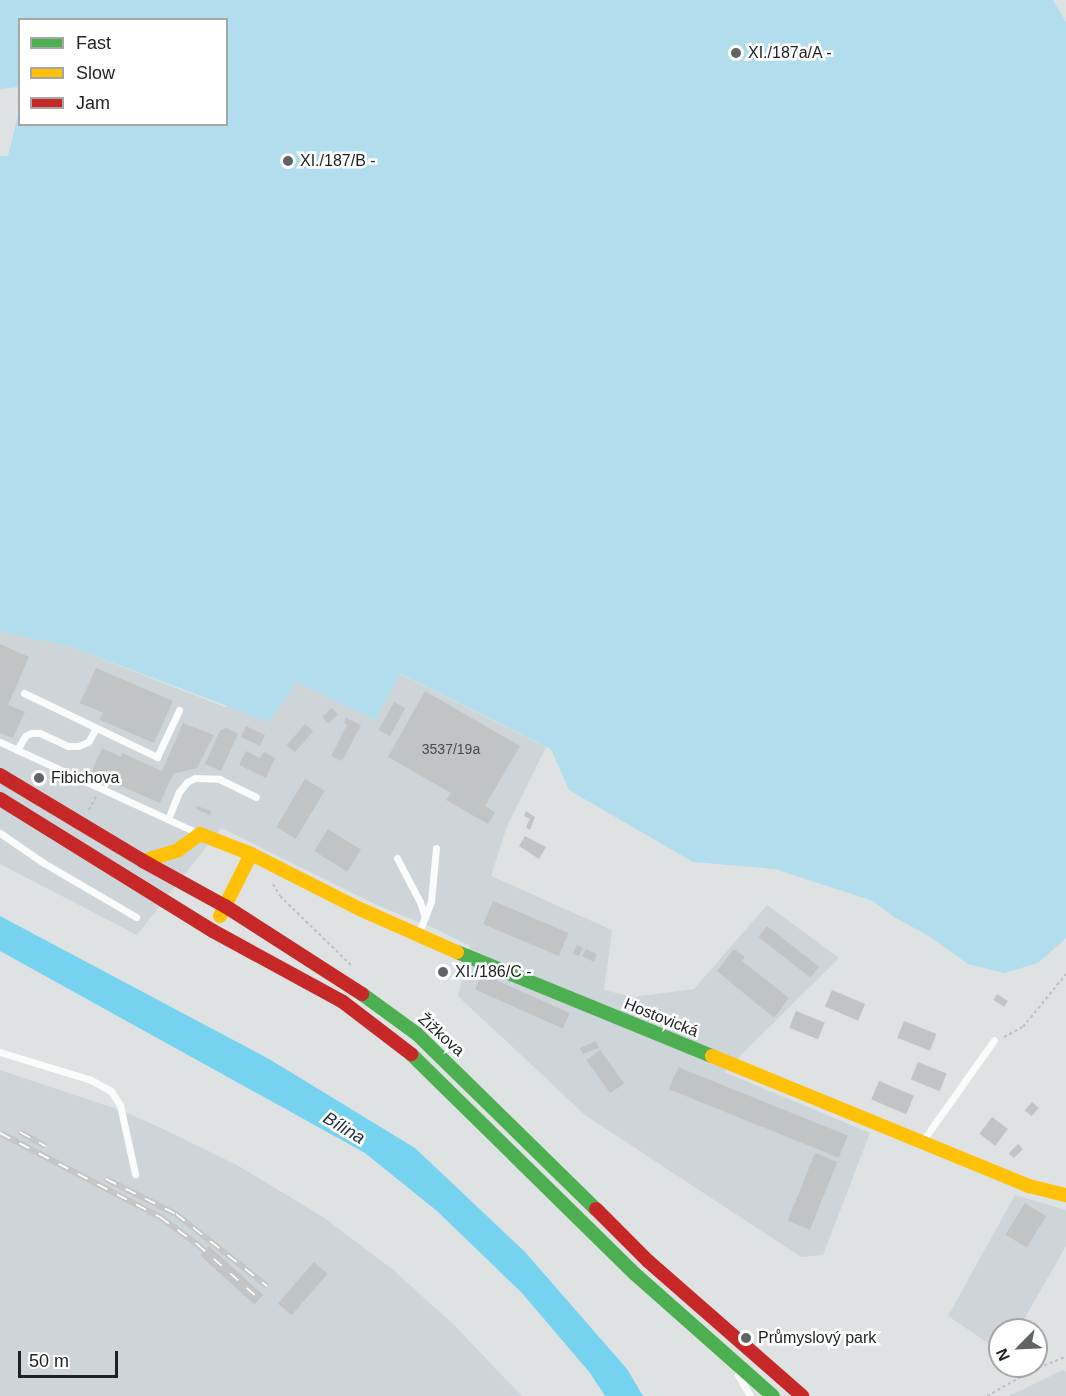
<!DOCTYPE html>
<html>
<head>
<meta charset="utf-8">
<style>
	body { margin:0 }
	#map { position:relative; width:1066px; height:1396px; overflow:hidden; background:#dee2e3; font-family:Helvetica,sans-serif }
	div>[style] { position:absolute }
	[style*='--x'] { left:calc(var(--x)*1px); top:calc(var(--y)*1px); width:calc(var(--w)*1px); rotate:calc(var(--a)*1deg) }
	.built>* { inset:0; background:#cdd5d9 }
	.green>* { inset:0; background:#b1dded }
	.water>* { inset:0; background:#75d3f0 }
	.building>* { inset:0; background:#c1c4c5; transform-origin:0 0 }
	.round { border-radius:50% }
	.path>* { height:2px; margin-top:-1px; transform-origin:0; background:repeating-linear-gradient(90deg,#bebfbf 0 3px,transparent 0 6px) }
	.lane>* { height:7px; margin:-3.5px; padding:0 3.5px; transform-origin:3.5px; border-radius:3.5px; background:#fafbfb }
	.fast>* { height:14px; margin:-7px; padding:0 7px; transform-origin:7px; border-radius:7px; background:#4caf50 }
	.slow>* { height:14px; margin:-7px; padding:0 7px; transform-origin:7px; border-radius:7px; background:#ffc107 }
	.jam>* { height:14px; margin:-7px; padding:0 7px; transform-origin:7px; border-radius:7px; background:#c62828 }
	.rail>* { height:6px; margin-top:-3px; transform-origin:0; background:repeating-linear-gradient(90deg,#fff 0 11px,#c4c5c5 0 22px); box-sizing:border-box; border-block:2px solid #c4c5c5 }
	.dots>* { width:16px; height:16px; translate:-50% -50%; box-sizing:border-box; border:3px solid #fff; border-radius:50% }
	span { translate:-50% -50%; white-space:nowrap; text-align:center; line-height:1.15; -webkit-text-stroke:5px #fff; paint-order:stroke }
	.number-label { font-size:14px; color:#47494a }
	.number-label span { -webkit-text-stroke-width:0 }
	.poi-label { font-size:16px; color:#1e2021 }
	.left { translate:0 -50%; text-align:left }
	.street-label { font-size:16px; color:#1e2021 }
	.water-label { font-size:18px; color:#1c323a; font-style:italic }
	.legend { position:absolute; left:18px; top:18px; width:210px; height:108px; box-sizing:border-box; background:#fff; border:2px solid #a5a6a6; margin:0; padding:8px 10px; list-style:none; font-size:18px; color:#1e2021 }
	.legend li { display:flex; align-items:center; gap:12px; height:30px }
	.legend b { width:30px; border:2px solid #a5a6a6 }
	.north { position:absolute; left:988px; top:1318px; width:60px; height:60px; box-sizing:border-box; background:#fff; border:2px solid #a5a6a6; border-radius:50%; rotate:246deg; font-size:16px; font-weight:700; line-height:24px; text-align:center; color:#1e2021 }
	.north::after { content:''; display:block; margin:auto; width:21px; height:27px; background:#616465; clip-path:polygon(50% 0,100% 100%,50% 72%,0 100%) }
	.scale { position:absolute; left:18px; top:1351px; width:100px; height:27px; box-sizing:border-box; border:3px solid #1e2021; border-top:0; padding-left:8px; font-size:18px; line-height:21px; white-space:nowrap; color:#1e2021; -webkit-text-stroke:4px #fff; paint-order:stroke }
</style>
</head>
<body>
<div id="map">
	<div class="built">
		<i style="clip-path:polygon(0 632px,69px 646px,225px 707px,297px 682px,375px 720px,399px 673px,546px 747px,507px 826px,491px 876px,612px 930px,604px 990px,633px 997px,694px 989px,767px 905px,839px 958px,724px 1072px,870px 1133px,823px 1255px,801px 1257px,585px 1115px,458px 996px,470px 946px,436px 929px,379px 906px,221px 828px,137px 935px,0 864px)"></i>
		<i style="clip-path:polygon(0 1070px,123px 1111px,163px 1129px,237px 1165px,323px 1217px,392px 1269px,451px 1322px,522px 1396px,0 1396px)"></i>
		<i style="clip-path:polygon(1015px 1195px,1066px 1210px,1066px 1246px,1018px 1330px,1000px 1330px,1000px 1351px,948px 1316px)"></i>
		<i style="clip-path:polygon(1063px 1370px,1066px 1372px,1066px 1396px,1009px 1396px)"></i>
	</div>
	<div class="green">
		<i style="clip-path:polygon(0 0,1053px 0,1066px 22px,1066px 938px,1038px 963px,1004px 973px,968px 964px,929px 936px,894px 917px,873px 901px,775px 869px,693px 862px,569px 790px,551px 749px,400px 673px,375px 720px,297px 682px,269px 722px,69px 646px,0 632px,0 156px,8px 156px,19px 111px,20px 124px,226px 124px,226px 20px,20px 20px,19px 87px,0 89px)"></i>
	</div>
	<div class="water">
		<i style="clip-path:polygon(0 916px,269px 1059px,415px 1148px,525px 1252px,627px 1369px,643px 1396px,605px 1396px,590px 1373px,522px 1293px,437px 1211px,365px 1153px,0 951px)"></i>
	</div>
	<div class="building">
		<i class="round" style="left:284.5px;top:158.5px;width:9px;height:9px"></i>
		<i style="clip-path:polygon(0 644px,29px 657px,8px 705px,25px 712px,13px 738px,0 733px)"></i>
		<i style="clip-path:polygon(96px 668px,173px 701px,154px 743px,100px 720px,103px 713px,80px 703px)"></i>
		<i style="clip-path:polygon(425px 691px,520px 746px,485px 806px,495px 812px,488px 824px,446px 800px,451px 793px,388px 757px)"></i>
		<i style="left:394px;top:702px;width:13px;height:32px;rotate:29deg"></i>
		<i style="left:332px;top:708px;width:9px;height:13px;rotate:49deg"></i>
		<i style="clip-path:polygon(346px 718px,361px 725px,342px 761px,331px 756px,347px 725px,344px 723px)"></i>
		<i style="clip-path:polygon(183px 723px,214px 735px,197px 768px,173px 774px,160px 803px,91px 773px,102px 748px,121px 757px,122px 753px,162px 771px)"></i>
		<i style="left:305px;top:724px;width:11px;height:28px;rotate:41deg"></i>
		<i style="left:246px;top:726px;width:21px;height:12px;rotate:25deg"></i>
		<i style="clip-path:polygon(227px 728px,238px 734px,221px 771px,205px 764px,220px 730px)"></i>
		<i style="clip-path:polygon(246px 751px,260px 758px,264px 752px,275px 758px,266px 778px,239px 765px)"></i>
		<i style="left:305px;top:779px;width:23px;height:56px;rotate:31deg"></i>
		<i style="clip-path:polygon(197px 806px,211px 811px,210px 815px,196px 809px)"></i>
		<i style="clip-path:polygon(526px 811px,535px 817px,530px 830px,526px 827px,530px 819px,524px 816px)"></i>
		<i style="left:328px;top:829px;width:39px;height:26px;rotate:32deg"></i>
		<i style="clip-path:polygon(525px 836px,546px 847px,539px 859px,519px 846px)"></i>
		<i style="left:493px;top:901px;width:82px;height:25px;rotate:23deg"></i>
		<i style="left:767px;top:926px;width:66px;height:14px;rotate:38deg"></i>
		<i style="clip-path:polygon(577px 945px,583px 948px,579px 956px,573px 954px)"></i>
		<i style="clip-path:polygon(586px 949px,597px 954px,594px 962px,582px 956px)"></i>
		<i style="clip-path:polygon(734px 949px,745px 957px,742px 961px,789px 998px,774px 1018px,717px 971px)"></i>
		<i style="clip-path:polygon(440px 967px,450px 975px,449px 977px,439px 973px)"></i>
		<i style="left:482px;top:974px;width:96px;height:17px;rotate:24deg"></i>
		<i style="left:832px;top:990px;width:36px;height:18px;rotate:23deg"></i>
		<i style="left:997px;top:994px;width:13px;height:7px;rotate:32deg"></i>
		<i style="left:796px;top:1011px;width:31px;height:18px;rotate:22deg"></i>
		<i style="left:904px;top:1021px;width:35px;height:18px;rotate:22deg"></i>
		<i style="clip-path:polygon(596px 1041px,599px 1048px,583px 1054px,580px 1048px)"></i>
		<i style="left:600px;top:1050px;width:41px;height:17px;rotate:54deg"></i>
		<i style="left:918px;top:1062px;width:31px;height:19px;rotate:22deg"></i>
		<i style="left:678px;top:1067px;width:183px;height:24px;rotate:22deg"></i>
		<i style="left:879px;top:1081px;width:38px;height:20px;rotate:23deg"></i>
		<i style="left:1032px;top:1102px;width:9px;height:11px;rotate:41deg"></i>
		<i style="left:992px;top:1117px;width:20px;height:21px;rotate:37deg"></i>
		<i style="left:1018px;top:1144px;width:7px;height:13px;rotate:45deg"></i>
		<i style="left:815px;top:1153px;width:24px;height:73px;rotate:22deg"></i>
		<i style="left:1025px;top:1203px;width:25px;height:37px;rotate:32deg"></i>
		<i style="left:209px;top:1246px;width:73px;height:13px;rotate:42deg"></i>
		<i style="left:314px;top:1262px;width:18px;height:55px;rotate:41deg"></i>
	</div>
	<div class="path">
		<i style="--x:89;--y:810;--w:15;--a:-62"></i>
		<i style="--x:273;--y:884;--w:14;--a:60"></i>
		<i style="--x:280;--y:896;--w:100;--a:44.2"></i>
		<i style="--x:1004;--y:1037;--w:21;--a:-28"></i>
		<i style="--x:1023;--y:1027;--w:68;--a:-50.9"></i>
		<i style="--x:987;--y:1396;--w:53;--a:-29.5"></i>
		<i style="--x:1033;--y:1370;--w:35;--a:-22"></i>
	</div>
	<div class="lane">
		<i style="--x:24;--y:693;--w:148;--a:25.7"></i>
		<i style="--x:157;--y:757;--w:52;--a:-64.9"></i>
		<i style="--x:0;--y:742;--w:218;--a:24.7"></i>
		<i style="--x:17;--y:750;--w:16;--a:-60"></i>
		<i style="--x:25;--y:736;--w:7;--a:-27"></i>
		<i style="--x:31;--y:733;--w:9;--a:0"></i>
		<i style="--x:40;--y:733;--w:31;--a:25"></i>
		<i style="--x:68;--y:746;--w:10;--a:0"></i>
		<i style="--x:78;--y:746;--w:11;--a:-22"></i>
		<i style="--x:88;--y:742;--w:16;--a:-60"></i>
		<i style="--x:168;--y:819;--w:29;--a:-68"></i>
		<i style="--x:179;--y:792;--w:13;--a:-51"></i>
		<i style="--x:187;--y:782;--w:9;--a:-27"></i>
		<i style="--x:195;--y:778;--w:24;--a:2"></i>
		<i style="--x:219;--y:779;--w:41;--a:25.9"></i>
		<i style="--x:0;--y:833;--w:51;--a:34.6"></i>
		<i style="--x:42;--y:862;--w:109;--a:30.3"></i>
		<i style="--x:397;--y:858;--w:50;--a:62.4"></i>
		<i style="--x:420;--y:902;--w:16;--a:72"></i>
		<i style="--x:425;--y:917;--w:16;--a:112"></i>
		<i style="--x:425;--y:917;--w:17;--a:-69"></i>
		<i style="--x:431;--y:901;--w:53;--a:-84.6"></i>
		<i style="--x:0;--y:1052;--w:95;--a:17.1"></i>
		<i style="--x:91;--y:1080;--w:23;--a:29"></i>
		<i style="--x:111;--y:1091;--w:17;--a:57"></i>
		<i style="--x:120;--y:1105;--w:71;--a:77.7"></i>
		<i style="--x:924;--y:1139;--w:121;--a:-54.7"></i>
		<i style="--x:738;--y:1375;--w:24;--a:60"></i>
	</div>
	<div class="fast">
		<i style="--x:457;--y:952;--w:275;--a:22.2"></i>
		<i style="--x:362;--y:994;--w:68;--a:36"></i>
		<i style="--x:417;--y:1034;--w:250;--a:44.4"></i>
		<i style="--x:411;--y:1054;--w:314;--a:44.5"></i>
		<i style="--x:635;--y:1274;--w:184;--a:41.5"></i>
	</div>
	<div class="slow">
		<i style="--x:143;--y:861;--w:37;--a:-17"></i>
		<i style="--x:178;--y:850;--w:27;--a:-36"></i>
		<i style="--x:200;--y:834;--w:55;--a:21.4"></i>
		<i style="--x:251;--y:854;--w:124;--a:26.8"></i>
		<i style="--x:362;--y:910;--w:104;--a:23.9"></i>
		<i style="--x:220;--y:916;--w:69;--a:-63.4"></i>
		<i style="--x:712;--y:1056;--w:343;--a:22.3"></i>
		<i style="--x:1029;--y:1186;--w:38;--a:14"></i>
	</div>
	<div class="jam">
		<i style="--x:0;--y:775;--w:167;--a:31"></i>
		<i style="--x:143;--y:861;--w:94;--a:28.8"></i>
		<i style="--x:225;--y:906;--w:163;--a:32.7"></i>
		<i style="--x:0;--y:799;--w:251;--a:31.8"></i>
		<i style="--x:213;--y:931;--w:148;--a:28.6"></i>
		<i style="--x:343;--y:1002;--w:86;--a:37.4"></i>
		<i style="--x:596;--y:1209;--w:74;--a:45"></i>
		<i style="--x:648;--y:1261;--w:205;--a:41.2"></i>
	</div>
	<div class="rail">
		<i style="--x:20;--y:1132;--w:29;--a:29"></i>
		<i style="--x:0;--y:1133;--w:181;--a:27.7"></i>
		<i style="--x:160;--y:1217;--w:46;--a:36.1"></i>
		<i style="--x:197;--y:1244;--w:80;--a:41.5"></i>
		<i style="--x:106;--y:1179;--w:78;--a:26.6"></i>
		<i style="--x:176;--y:1214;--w:116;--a:38.4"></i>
	</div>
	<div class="dots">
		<i style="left:736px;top:53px;background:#616465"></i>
		<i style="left:288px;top:161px;background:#616465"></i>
		<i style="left:39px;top:778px;background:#616465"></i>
		<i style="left:443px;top:972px;background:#616465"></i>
		<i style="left:746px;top:1338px;background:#616465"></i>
	</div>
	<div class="number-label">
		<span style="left:451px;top:749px">3537/19a</span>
	</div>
	<div class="poi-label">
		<span class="left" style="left:748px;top:53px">XI./187a/A -</span>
		<span class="left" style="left:300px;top:161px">XI./187/B -</span>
		<span class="left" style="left:51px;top:778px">Fibichova</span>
		<span class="left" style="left:455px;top:972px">XI./186/C -</span>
		<span class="left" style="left:758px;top:1338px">Průmyslový park</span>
	</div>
	<div class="street-label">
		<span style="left:661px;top:1018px;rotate:22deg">Hostovická</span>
		<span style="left:441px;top:1035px;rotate:42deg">Žižkova</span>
	</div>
	<div class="water-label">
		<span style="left:344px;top:1128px;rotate:31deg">Bílina</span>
	</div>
	<ul class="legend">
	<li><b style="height:8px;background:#4caf50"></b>Fast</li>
	<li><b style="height:8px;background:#ffc107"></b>Slow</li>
	<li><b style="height:8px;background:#c62828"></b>Jam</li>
	</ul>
	<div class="north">N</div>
	<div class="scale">50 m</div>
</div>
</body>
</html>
